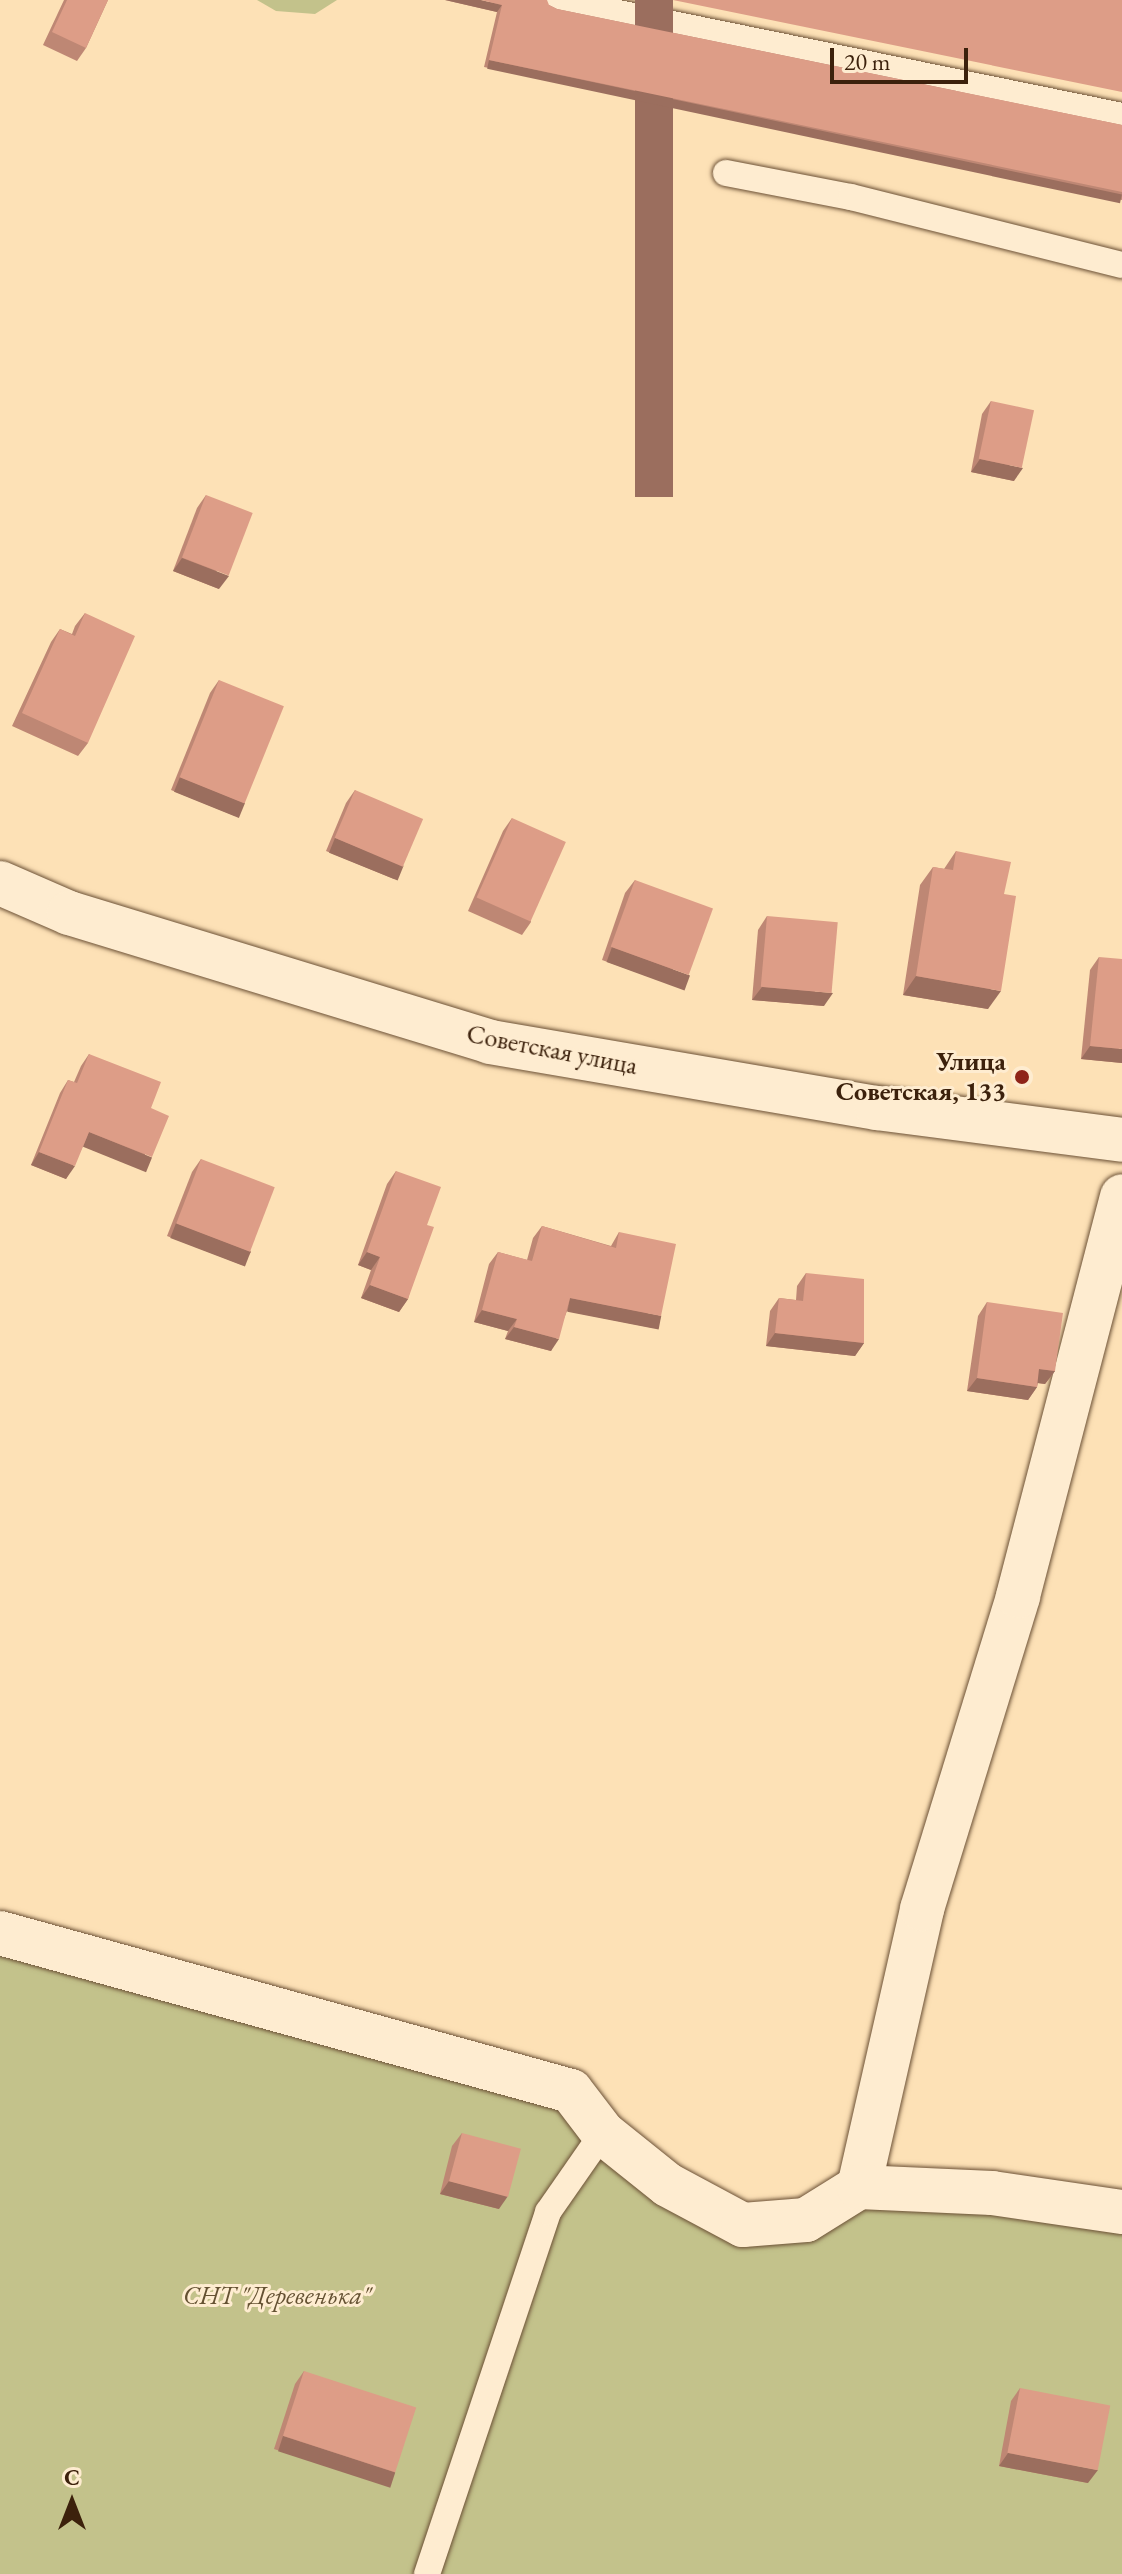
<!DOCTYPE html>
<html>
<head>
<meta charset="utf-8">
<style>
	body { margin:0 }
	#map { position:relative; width:1122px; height:2574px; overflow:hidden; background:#fde1b6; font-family:"EB Garamond",serif }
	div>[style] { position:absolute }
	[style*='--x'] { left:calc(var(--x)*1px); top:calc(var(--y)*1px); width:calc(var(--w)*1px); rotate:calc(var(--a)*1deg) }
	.green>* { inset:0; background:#c3c28b }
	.roads { filter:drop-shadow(0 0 2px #6c5136) drop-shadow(0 0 2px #6c5136) }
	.lane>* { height:26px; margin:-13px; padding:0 13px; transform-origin:13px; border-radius:13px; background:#feecd0 }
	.street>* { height:44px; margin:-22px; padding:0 22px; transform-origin:22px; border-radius:22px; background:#feecd0 }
	.secondary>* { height:44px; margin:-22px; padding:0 22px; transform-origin:22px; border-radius:22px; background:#feecd0 }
	.wall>* { inset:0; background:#be8774 }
	.shaded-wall>* { inset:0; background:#9b6e5e; transform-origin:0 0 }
	.building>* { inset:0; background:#dd9d87; transform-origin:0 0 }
	.dots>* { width:22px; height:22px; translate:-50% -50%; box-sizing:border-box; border:4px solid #feecd0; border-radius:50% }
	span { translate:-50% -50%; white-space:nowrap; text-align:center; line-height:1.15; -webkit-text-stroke:6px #feecd0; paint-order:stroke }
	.street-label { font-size:26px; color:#3c210c }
	.poi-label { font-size:26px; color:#3c210c; font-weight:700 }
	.right { translate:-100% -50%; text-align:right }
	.park-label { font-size:26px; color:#645132; font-style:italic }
	.north { position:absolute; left:32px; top:2462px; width:80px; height:80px; -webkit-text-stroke:6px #feecd0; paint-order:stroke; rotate:0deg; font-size:22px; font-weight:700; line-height:32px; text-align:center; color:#3c210c }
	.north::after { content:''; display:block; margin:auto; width:28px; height:36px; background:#3c210c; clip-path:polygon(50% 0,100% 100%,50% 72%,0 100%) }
	.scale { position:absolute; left:830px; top:48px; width:138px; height:36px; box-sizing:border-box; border:4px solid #3c210c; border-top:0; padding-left:10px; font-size:24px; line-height:28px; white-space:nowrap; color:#3c210c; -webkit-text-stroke:6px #feecd0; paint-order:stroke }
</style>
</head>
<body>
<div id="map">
	<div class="green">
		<i style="clip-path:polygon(257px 0,337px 0,315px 14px,276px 11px)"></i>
		<i style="clip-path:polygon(0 1933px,571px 2091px,743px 2225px,859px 2187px,1122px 2212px,1122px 2574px,0 2574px)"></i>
	</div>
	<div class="roads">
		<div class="lane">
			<i style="--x:555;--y:0;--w:579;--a:11.56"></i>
			<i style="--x:726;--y:173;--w:127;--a:10.9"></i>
			<i style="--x:851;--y:197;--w:279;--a:14.1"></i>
			<i style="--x:427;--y:2574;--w:382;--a:-71.5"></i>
			<i style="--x:548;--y:2212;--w:96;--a:-55.2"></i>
		</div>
		<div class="street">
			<i style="--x:0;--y:1933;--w:592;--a:15.47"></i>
			<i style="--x:571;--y:2091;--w:53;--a:52.7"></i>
			<i style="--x:603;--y:2133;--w:83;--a:38.7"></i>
			<i style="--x:668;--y:2185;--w:85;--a:28.1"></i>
			<i style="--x:743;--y:2225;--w:63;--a:-4.5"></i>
			<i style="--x:806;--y:2220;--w:62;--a:-31.9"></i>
			<i style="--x:859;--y:2187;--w:285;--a:-77.2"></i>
			<i style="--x:922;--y:1909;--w:327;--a:-72.9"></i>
			<i style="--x:1018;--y:1596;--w:413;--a:-75.4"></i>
			<i style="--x:859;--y:2187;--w:133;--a:2.6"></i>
			<i style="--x:992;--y:2193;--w:131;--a:8.3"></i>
		</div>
		<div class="secondary">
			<i style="--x:0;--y:883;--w:75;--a:23.5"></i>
			<i style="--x:69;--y:913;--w:440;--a:17"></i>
			<i style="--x:490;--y:1042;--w:393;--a:9.7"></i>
			<i style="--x:877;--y:1108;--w:247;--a:7.4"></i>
		</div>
	</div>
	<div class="wall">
		<i style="clip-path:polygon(64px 0,108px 0,86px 48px,77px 61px,43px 45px)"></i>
		<i style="clip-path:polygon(445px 0,549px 5px,557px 9px,1122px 125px,1122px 200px,484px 67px,497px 12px)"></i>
		<i style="clip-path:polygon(991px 401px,1014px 481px,971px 472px,982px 414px)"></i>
		<i style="clip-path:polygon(206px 495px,219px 589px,173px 571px,197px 508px)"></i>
		<i style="clip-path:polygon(85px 613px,88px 743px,78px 756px,12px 726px,51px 642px,60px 629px,72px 634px,75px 626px)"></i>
		<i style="clip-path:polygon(219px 680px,245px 803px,235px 816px,171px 790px,210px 693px)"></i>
		<i style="clip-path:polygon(355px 790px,403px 866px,394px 879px,326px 851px,346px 803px)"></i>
		<i style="clip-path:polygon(512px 818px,531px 922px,522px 935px,468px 911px,503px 831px)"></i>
		<i style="clip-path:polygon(956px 851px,1004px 894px,988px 1009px,903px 995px,920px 885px,933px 867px,944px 869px)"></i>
		<i style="clip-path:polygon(635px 880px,681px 988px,602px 960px,625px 893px)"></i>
		<i style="clip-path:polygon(767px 916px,824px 1006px,752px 1000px,758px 930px)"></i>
		<i style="clip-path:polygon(1099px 957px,1122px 1063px,1081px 1059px,1090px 970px)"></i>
		<i style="clip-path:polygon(89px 1054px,151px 1108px,143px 1170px,83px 1146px,66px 1179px,31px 1165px,60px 1093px,68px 1080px,74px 1082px,81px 1066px)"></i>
		<i style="clip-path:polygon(201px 1159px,251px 1252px,242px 1265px,167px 1236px,192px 1172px)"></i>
		<i style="clip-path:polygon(396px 1171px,427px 1225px,408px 1299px,399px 1312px,361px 1298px,371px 1270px,358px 1265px,387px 1184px)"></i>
		<i style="clip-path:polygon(542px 1226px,611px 1246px,619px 1232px,653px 1328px,567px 1311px,551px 1351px,505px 1339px,508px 1331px,474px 1322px,489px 1264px,498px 1252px,527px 1260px,533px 1238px)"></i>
		<i style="clip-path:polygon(806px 1273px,864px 1343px,855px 1356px,766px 1346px,770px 1311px,779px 1298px,796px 1300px,797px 1286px)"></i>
		<i style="clip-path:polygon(987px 1302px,1055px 1371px,1045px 1384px,1038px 1383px,1037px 1387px,1028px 1400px,967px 1391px,978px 1316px)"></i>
		<i style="clip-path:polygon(462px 2133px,499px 2209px,440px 2194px,452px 2146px)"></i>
		<i style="clip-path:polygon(304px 2371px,395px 2472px,385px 2485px,274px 2449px,295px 2384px)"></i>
		<i style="clip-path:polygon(1020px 2388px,1088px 2483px,999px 2466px,1011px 2401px)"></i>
	</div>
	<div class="shaded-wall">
		<i style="clip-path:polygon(445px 0,481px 0,502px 5px,497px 12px)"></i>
		<i style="left:635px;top:0;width:38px;height:497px"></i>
		<i style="left:489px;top:60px;width:647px;height:9px;rotate:12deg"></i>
		<i style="clip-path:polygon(980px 459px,1023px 468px,1014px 481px,971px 472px)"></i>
		<i style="clip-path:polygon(182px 558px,229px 576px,219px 589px,173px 571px)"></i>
		<i style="left:180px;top:777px;width:70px;height:16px;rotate:22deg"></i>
		<i style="left:335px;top:838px;width:74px;height:16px;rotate:22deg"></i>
		<i style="left:612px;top:947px;width:83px;height:16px;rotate:20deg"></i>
		<i style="clip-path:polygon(916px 976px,1001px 991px,988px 1009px,903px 995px)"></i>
		<i style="clip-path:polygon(762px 987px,833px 993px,824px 1006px,752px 1000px)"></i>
		<i style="clip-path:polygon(1090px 1046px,1122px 1049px,1122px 1063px,1081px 1059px)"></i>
		<i style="left:89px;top:1132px;width:68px;height:16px;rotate:22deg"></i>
		<i style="clip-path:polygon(39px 1152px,75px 1166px,66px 1179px,31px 1165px)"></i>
		<i style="left:176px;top:1223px;width:80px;height:16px;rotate:21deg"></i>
		<i style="clip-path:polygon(367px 1252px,380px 1257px,371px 1270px,358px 1265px)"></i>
		<i style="clip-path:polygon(370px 1285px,408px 1299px,399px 1312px,361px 1298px)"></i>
		<i style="left:570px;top:1298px;width:93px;height:14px;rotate:11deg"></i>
		<i style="clip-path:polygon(482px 1310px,517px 1319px,508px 1331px,474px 1322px)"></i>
		<i style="clip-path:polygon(514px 1327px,559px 1339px,551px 1351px,505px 1339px)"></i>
		<i style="clip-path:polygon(775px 1333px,864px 1343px,855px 1356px,766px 1346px)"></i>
		<i style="clip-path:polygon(1039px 1369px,1055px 1371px,1045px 1384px,1030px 1382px)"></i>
		<i style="clip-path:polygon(977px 1378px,1037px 1387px,1028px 1400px,967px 1391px)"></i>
		<i style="clip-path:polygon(449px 2181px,508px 2196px,499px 2209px,440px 2194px)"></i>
		<i style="left:283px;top:2436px;width:118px;height:16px;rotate:18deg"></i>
		<i style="clip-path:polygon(1008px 2453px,1098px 2470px,1088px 2483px,999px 2466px)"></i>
	</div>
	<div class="building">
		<i style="clip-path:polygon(67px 0,108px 0,86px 48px,52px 32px)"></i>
		<i style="clip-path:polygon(481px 0,547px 0,549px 5px,557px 9px,1122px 125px,1122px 192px,489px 60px,502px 5px)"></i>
		<i style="clip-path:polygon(673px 0,1122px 0,1122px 92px)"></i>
		<i style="left:991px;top:401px;width:44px;height:59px;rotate:12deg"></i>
		<i style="left:206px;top:495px;width:50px;height:67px;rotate:21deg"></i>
		<i style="clip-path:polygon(85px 613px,135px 636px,88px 743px,22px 713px,60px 629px,75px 636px)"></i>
		<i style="left:219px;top:680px;width:70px;height:105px;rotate:22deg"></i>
		<i style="left:355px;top:790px;width:74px;height:52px;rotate:23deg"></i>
		<i style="left:512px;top:818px;width:59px;height:87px;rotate:24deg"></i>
		<i style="clip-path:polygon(956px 851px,1011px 862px,1004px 894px,1016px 896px,1001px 991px,916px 976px,933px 867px,953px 870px)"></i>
		<i style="left:635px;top:880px;width:83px;height:71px;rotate:20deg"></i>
		<i style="left:767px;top:916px;width:71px;height:71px;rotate:5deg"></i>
		<i style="clip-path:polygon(1099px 957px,1122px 959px,1122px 1049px,1090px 1046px)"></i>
		<i style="clip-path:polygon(89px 1054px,161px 1082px,151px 1108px,169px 1116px,152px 1157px,89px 1132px,75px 1166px,39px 1152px,68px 1080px,77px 1083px)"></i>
		<i style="left:201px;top:1159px;width:79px;height:69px;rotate:21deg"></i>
		<i style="clip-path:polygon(396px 1171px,441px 1187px,427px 1225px,434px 1227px,408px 1299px,370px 1285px,380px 1257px,367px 1252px)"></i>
		<i style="clip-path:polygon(542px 1226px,616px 1248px,619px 1232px,676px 1244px,661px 1316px,570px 1298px,559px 1339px,514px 1327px,517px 1319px,482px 1310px,498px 1252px,532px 1261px)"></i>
		<i style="clip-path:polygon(806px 1273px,864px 1279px,864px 1343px,775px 1333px,779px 1298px,803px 1301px)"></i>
		<i style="clip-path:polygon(987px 1302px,1063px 1313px,1055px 1371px,1039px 1369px,1037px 1387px,977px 1378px)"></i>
		<i style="left:462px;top:2133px;width:61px;height:50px;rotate:15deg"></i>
		<i style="left:304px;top:2371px;width:118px;height:68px;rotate:18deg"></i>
		<i style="left:1020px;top:2388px;width:92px;height:66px;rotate:11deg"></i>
	</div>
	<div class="dots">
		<i style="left:1022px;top:1077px;background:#8f2418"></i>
	</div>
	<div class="street-label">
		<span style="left:552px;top:1050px;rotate:11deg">Советская улица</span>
	</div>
	<div class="poi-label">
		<span class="right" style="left:1006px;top:1077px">Улица<br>Советская, 133</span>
	</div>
	<div class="park-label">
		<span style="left:277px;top:2296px">СНТ "Деревенька"</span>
	</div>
	<div class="north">С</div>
	<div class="scale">20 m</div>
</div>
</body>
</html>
